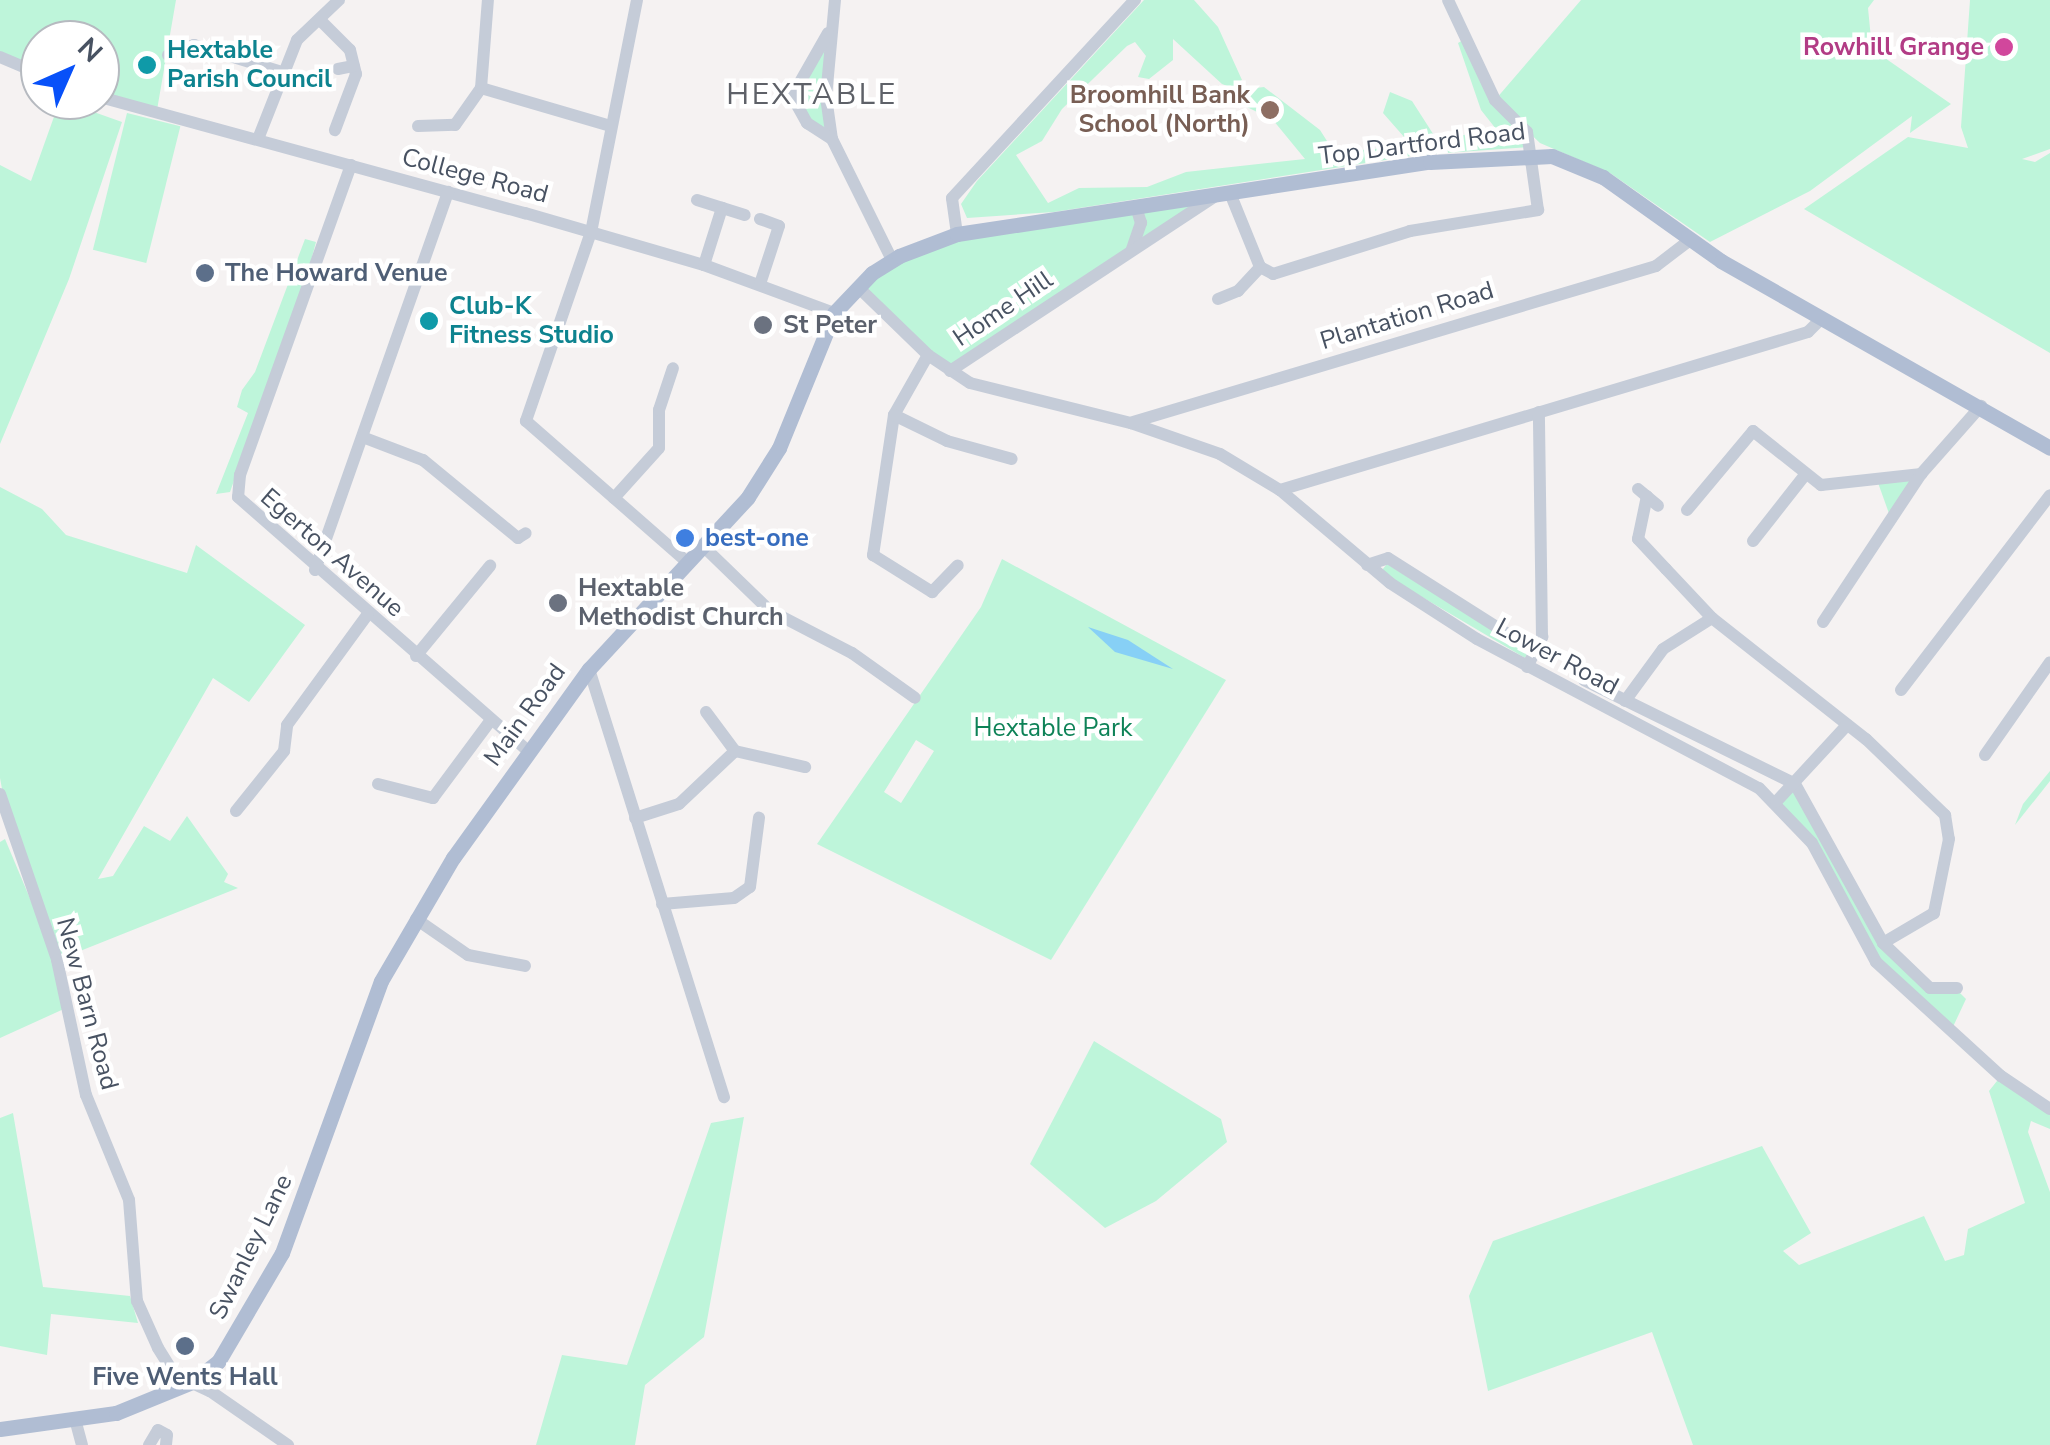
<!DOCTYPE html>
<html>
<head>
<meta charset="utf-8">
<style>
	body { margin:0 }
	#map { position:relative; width:2050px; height:1445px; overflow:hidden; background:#f5f2f2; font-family:"Nunito Sans",sans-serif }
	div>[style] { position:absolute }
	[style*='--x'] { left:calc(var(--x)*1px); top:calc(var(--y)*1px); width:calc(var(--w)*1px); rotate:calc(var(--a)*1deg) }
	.green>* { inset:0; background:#bef5da; transform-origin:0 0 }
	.water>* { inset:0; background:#87d0f6 }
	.minor>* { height:12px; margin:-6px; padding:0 6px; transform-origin:6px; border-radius:6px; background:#c5ccd8 }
	.major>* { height:15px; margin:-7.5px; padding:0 7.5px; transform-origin:7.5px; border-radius:7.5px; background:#b0bdd3 }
	.dots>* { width:28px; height:28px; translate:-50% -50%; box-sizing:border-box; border:5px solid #fff; border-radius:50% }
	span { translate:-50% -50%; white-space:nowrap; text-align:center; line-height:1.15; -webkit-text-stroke:9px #fff; paint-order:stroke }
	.hotel-label { font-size:25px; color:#b23c85; font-weight:700 }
	.right { translate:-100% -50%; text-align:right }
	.culture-label { font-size:25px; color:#0d838f; font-weight:700 }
	.left { translate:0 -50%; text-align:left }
	.education-label { font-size:25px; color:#785e54; font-weight:700 }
	.street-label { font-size:25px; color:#485262 }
	.service-label { font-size:25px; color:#4e5e75; font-weight:700 }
	.worship-label { font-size:25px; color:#5b616d; font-weight:700 }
	.shop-label { font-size:25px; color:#366cbe; font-weight:700 }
	.park-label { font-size:25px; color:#0e8257 }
	.quarter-label { font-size:30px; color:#5e6168; letter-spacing:2.5px }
	.north { position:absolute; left:20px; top:20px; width:100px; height:100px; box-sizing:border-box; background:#fff; border:2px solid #b6bac0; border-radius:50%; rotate:45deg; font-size:28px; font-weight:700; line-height:40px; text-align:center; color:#485262 }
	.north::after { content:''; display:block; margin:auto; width:35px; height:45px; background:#0851f9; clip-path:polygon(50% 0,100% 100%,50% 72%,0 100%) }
</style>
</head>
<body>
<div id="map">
	<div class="green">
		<i style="clip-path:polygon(0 0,176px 0,157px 110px,100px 92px,100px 40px,40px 40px,40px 70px,0 52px)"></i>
		<i style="clip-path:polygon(1144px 0,1194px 0,1218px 27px,1242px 80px,1232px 88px,1222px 84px,1173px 39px,1173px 60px,1149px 79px,1138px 77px,1146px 56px,1135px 42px,1127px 46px,1062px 109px,1042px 141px,1016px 155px,1048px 203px,1079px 188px,1147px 187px,1186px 172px,1305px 159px,1273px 120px,1237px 102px,1247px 89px,1264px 87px,1320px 130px,1334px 152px,1412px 146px,1383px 113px,1390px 92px,1412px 101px,1437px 140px,1496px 129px,1481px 110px,1458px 43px,1463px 40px,1528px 147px,1417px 155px,1054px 212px,967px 218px,961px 204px,977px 181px)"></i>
		<i style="clip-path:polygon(1581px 0,1874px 0,1868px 8px,1872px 49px,1951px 104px,1910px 133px,1912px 116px,1810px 191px,1710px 242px,1610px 173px,1540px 143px,1495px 100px)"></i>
		<i style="clip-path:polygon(1970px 0,2050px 0,2050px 149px,2022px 159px,2035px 162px,2050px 153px,2050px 353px,1804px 209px,1908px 137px,1968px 148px,1961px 127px)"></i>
		<i style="clip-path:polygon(828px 33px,831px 136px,808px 122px,794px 96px)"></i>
		<i style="clip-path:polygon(60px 100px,122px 122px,69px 279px,0 444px,0 165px,31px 181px)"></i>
		<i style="left:127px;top:113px;width:55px;height:141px;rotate:14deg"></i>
		<i style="clip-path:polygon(1217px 195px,950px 370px,860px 290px,921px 247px)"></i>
		<i style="clip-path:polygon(305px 239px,316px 242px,308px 272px,230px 492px,216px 494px,248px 413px,237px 407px,242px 390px,255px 372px)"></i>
		<i style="clip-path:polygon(1921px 474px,1891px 519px,1877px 480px)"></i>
		<i style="clip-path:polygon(0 487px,42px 509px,66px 535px,187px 573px,196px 545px,305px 625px,249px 702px,213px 678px,98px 879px,113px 876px,144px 826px,170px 841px,187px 816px,228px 874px,224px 882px,238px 888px,60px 959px,6px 811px,0 778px)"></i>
		<i style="clip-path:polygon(evenodd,1002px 559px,1226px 680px,1051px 960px,817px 844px,981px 607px,1002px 559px,916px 740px,934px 751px,901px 803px,884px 792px,916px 740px)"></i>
		<i style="clip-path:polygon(1387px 564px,1528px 652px,1525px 658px,1395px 581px,1382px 570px)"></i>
		<i style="clip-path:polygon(2050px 771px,2050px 781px,2015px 825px,2023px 804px)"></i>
		<i style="clip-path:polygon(1795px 785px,1883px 943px,1935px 992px,1958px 991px,1966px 999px,1951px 1031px,1876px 962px,1824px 863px,1776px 802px)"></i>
		<i style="clip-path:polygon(5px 839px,52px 951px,66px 1008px,0 1038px,0 842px)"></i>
		<i style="clip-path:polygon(1094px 1041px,1221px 1119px,1227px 1142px,1156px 1201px,1105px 1228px,1030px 1164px)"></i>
		<i style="clip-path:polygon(2001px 1076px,2050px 1109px,2050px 1129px,2031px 1121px,2028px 1132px,2050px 1192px,2050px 1445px,1693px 1445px,1652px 1332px,1488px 1391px,1469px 1296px,1493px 1241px,1762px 1146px,1811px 1233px,1783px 1251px,1799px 1265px,1924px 1216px,1945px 1261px,1964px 1255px,1968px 1229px,2025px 1203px,1989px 1091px)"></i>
		<i style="clip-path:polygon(13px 1113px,43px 1287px,130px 1296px,138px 1323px,51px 1314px,47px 1355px,0 1346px,0 1118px)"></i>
		<i style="clip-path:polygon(744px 1117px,704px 1337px,645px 1385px,635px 1445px,536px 1445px,562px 1355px,627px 1365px,711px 1123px)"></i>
	</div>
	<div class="water">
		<i style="clip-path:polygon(1088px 627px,1128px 640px,1173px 669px,1115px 652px)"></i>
	</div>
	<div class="minor">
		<i style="--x:637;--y:0;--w:237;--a:101.2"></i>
		<i style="--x:591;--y:232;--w:200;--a:109"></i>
		<i style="--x:526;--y:421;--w:214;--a:41.2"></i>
		<i style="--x:835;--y:0;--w:97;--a:95.3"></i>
		<i style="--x:826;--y:97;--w:42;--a:81.9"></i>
		<i style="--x:832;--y:139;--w:135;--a:63.6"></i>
		<i style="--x:321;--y:21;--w:41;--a:45"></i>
		<i style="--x:350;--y:50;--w:25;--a:76"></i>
		<i style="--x:356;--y:74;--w:60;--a:110.6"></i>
		<i style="--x:828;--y:33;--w:73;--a:119.7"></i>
		<i style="--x:792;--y:96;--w:31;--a:61"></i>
		<i style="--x:807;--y:123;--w:30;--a:33"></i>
		<i style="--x:168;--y:55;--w:28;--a:-21"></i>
		<i style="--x:194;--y:45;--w:92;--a:17.1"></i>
		<i style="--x:0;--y:57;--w:43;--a:23"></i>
		<i style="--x:338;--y:69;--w:16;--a:-11"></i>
		<i style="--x:481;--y:88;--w:135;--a:16.3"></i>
		<i style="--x:100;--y:97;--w:441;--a:15.3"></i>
		<i style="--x:525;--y:213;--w:186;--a:16.2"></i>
		<i style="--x:704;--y:265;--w:139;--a:20.3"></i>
		<i style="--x:418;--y:126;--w:37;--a:-2"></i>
		<i style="--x:455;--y:125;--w:45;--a:-54.9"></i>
		<i style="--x:481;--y:88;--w:88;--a:-85.5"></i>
		<i style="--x:258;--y:139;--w:106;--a:-68.5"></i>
		<i style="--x:297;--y:40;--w:58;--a:-43.6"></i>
		<i style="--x:351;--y:165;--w:329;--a:109.7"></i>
		<i style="--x:240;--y:475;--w:22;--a:95"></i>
		<i style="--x:238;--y:497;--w:387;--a:41.2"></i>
		<i style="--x:1230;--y:193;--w:80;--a:67.9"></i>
		<i style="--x:1260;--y:267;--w:15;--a:28"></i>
		<i style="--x:1273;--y:274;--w:144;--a:-17.4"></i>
		<i style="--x:1410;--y:231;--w:130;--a:-9.3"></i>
		<i style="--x:1538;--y:210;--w:79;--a:-98"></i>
		<i style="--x:1527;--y:132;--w:45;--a:-135"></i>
		<i style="--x:1495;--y:100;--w:110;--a:-115.2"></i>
		<i style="--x:697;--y:200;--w:50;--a:17.4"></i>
		<i style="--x:760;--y:219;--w:20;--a:20"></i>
		<i style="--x:779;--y:226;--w:61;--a:108.1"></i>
		<i style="--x:957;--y:234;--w:36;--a:-98"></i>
		<i style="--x:952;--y:198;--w:270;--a:-47.3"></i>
		<i style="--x:1132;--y:249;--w:28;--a:-71"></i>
		<i style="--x:1141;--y:223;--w:17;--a:-107"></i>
		<i style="--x:704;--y:265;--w:60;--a:-72.5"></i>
		<i style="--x:860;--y:289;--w:95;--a:44.1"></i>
		<i style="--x:928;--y:355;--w:50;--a:33.7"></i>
		<i style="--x:970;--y:383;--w:166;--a:14"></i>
		<i style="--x:1131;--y:423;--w:94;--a:19.2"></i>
		<i style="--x:1220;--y:454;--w:70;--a:31"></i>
		<i style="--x:1280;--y:490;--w:144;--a:40.2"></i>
		<i style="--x:1390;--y:583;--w:103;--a:32.8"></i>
		<i style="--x:1477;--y:639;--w:319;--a:27.9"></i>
		<i style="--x:1759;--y:788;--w:76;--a:46.1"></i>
		<i style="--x:1812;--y:843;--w:135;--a:61.7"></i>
		<i style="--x:1876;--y:962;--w:169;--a:42.4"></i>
		<i style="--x:2001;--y:1076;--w:59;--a:34"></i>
		<i style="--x:1218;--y:299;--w:22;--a:-22"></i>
		<i style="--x:1238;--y:291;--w:33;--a:-47"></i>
		<i style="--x:928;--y:355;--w:69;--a:119.5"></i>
		<i style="--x:894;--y:415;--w:142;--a:98.5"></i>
		<i style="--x:873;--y:555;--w:70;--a:32.1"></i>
		<i style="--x:932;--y:592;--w:37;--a:-46"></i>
		<i style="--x:950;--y:371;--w:318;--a:-33.4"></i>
		<i style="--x:894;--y:415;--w:59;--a:26.1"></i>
		<i style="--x:947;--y:441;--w:67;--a:15.5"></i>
		<i style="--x:1133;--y:422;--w:546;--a:-16.61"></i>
		<i style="--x:1656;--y:266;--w:43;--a:-37.4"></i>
		<i style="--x:365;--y:438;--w:62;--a:20.8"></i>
		<i style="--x:423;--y:460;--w:123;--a:39.4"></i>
		<i style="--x:518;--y:538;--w:9;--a:-32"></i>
		<i style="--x:1638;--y:489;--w:26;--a:40"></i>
		<i style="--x:1280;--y:490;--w:551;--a:-16.66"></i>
		<i style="--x:1808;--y:332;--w:18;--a:-45"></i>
		<i style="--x:1647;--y:496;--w:44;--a:101.8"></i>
		<i style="--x:1638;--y:539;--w:41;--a:47"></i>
		<i style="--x:1666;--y:569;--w:67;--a:46.8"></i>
		<i style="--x:1712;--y:618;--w:196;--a:38.2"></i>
		<i style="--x:1866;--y:739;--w:110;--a:43.9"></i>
		<i style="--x:1945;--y:815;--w:24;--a:81"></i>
		<i style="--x:1949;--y:839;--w:76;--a:101.5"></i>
		<i style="--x:1934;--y:913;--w:59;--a:149.5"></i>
		<i style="--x:614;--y:498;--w:67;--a:-48"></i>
		<i style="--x:659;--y:448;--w:38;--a:-90"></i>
		<i style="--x:659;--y:410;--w:44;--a:-71.6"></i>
		<i style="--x:1687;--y:510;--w:103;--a:-50.1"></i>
		<i style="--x:1753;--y:431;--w:87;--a:38.5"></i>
		<i style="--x:1821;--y:485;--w:101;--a:-6.3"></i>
		<i style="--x:1753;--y:541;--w:84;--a:-51.8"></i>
		<i style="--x:703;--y:546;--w:92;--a:44.1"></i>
		<i style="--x:769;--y:610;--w:93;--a:27.4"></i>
		<i style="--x:852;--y:653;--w:77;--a:35.5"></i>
		<i style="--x:1367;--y:565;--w:22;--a:-18"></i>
		<i style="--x:1388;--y:558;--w:175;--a:32.4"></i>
		<i style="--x:315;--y:570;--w:401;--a:-70.6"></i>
		<i style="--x:1823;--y:622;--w:178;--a:-56.5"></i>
		<i style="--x:1921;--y:474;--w:91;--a:-48.6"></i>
		<i style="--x:416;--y:656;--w:117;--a:-50.6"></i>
		<i style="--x:1527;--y:667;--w:34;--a:-63"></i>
		<i style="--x:1542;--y:637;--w:225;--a:-90.8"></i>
		<i style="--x:589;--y:669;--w:449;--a:72.5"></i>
		<i style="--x:1584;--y:680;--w:235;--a:26.2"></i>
		<i style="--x:1795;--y:784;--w:182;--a:61"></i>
		<i style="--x:1883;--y:943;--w:65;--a:43.8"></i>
		<i style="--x:1930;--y:988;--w:27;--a:0"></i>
		<i style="--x:1901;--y:690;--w:245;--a:-52.6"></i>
		<i style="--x:1625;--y:701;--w:64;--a:-53.8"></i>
		<i style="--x:1663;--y:649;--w:58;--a:-32.3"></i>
		<i style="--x:706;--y:712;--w:49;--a:53.4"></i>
		<i style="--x:1985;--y:755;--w:113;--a:-55"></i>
		<i style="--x:378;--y:784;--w:57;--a:14.3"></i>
		<i style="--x:433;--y:798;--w:97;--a:-53.4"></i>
		<i style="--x:0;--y:794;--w:176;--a:71"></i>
		<i style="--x:57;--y:960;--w:138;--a:77.9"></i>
		<i style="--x:86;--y:1095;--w:113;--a:67.7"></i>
		<i style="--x:129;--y:1200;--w:101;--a:85.5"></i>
		<i style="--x:137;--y:1301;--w:51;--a:65.9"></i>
		<i style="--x:158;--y:1348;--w:32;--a:58"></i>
		<i style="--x:175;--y:1375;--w:38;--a:25"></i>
		<i style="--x:210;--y:1391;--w:95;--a:34.7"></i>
		<i style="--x:1776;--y:802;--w:105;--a:-47.3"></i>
		<i style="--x:236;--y:811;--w:77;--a:-51.3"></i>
		<i style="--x:284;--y:751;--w:26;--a:-83"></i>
		<i style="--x:287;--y:725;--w:137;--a:-53.9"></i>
		<i style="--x:635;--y:818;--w:46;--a:-17.7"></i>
		<i style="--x:679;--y:804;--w:77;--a:-43.4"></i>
		<i style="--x:735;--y:751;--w:72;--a:12.9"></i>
		<i style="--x:662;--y:904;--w:72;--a:-4.8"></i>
		<i style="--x:734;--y:898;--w:19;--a:-35"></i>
		<i style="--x:750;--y:887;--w:70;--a:-82.6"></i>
		<i style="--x:416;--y:919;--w:63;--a:34.7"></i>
		<i style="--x:468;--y:955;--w:58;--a:10.9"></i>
		<i style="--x:75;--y:1419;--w:27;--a:75"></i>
		<i style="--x:149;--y:1445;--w:17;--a:-59"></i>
		<i style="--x:158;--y:1430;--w:10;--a:29"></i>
		<i style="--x:167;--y:1435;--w:10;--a:96"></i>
	</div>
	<div class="major">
		<i style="--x:0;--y:1429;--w:117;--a:-7.9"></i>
		<i style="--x:116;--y:1413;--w:82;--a:-22.2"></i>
		<i style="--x:192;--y:1382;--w:33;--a:-38"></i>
		<i style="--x:218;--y:1362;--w:126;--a:-59.6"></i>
		<i style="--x:282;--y:1253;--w:289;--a:-70"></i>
		<i style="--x:381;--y:981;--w:143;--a:-59.7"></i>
		<i style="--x:453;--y:858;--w:233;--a:-54.3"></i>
		<i style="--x:589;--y:669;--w:234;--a:-47.2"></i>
		<i style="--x:748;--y:497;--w:58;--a:-57.7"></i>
		<i style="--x:779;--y:448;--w:146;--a:-67.8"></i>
		<i style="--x:834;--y:313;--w:55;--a:-46.5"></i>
		<i style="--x:872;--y:273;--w:32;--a:-32"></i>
		<i style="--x:899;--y:256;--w:62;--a:-20.8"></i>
		<i style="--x:957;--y:234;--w:478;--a:-8.7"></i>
		<i style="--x:1430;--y:162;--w:122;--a:-2.8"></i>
		<i style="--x:1552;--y:156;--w:55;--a:22.4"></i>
		<i style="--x:1603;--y:177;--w:145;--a:35.4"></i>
		<i style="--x:1721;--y:261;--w:378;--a:29.6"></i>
	</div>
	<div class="dots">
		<i style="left:2004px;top:47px;background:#d1479c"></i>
		<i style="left:147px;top:65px;background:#0f9aa8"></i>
		<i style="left:1270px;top:110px;background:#8d6e63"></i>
		<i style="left:205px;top:273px;background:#5c6f8a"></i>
		<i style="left:429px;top:321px;background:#0f9aa8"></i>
		<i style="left:763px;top:325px;background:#6b7280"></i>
		<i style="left:685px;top:538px;background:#3f7fe0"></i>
		<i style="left:558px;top:603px;background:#6b7280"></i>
		<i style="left:185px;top:1346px;background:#5c6f8a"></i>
	</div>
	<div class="hotel-label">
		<span class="right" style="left:1984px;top:47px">Rowhill Grange</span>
	</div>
	<div class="culture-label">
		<span class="left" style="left:167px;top:65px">Hextable<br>Parish Council</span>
		<span class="left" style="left:449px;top:321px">Club-K<br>Fitness Studio</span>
	</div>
	<div class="education-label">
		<span class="right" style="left:1250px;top:110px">Broomhill Bank<br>School (North)</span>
	</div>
	<div class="street-label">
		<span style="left:1422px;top:144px;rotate:-7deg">Top Dartford Road</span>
		<span style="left:475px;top:176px;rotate:15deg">College Road</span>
		<span style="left:1003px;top:309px;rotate:-34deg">Home Hill</span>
		<span style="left:1407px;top:316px;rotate:-17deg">Plantation Road</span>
		<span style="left:332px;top:553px;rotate:41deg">Egerton Avenue</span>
		<span style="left:1557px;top:657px;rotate:28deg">Lower Road</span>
		<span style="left:525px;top:715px;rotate:-54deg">Main Road</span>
		<span style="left:87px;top:1004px;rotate:75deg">New Barn Road</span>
		<span style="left:251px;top:1247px;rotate:-64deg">Swanley Lane</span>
	</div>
	<div class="service-label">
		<span class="left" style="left:225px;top:273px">The Howard Venue</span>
		<span style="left:185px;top:1377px">Five Wents Hall</span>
	</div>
	<div class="worship-label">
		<span class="left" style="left:783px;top:325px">St Peter</span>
		<span class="left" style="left:578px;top:603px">Hextable<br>Methodist Church</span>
	</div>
	<div class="shop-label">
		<span class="left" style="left:705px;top:538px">best-one</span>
	</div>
	<div class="park-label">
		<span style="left:1053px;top:728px">Hextable Park</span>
	</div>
	<div class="quarter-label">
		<span style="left:812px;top:95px">HEXTABLE</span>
	</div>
	<div class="north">N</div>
</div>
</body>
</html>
